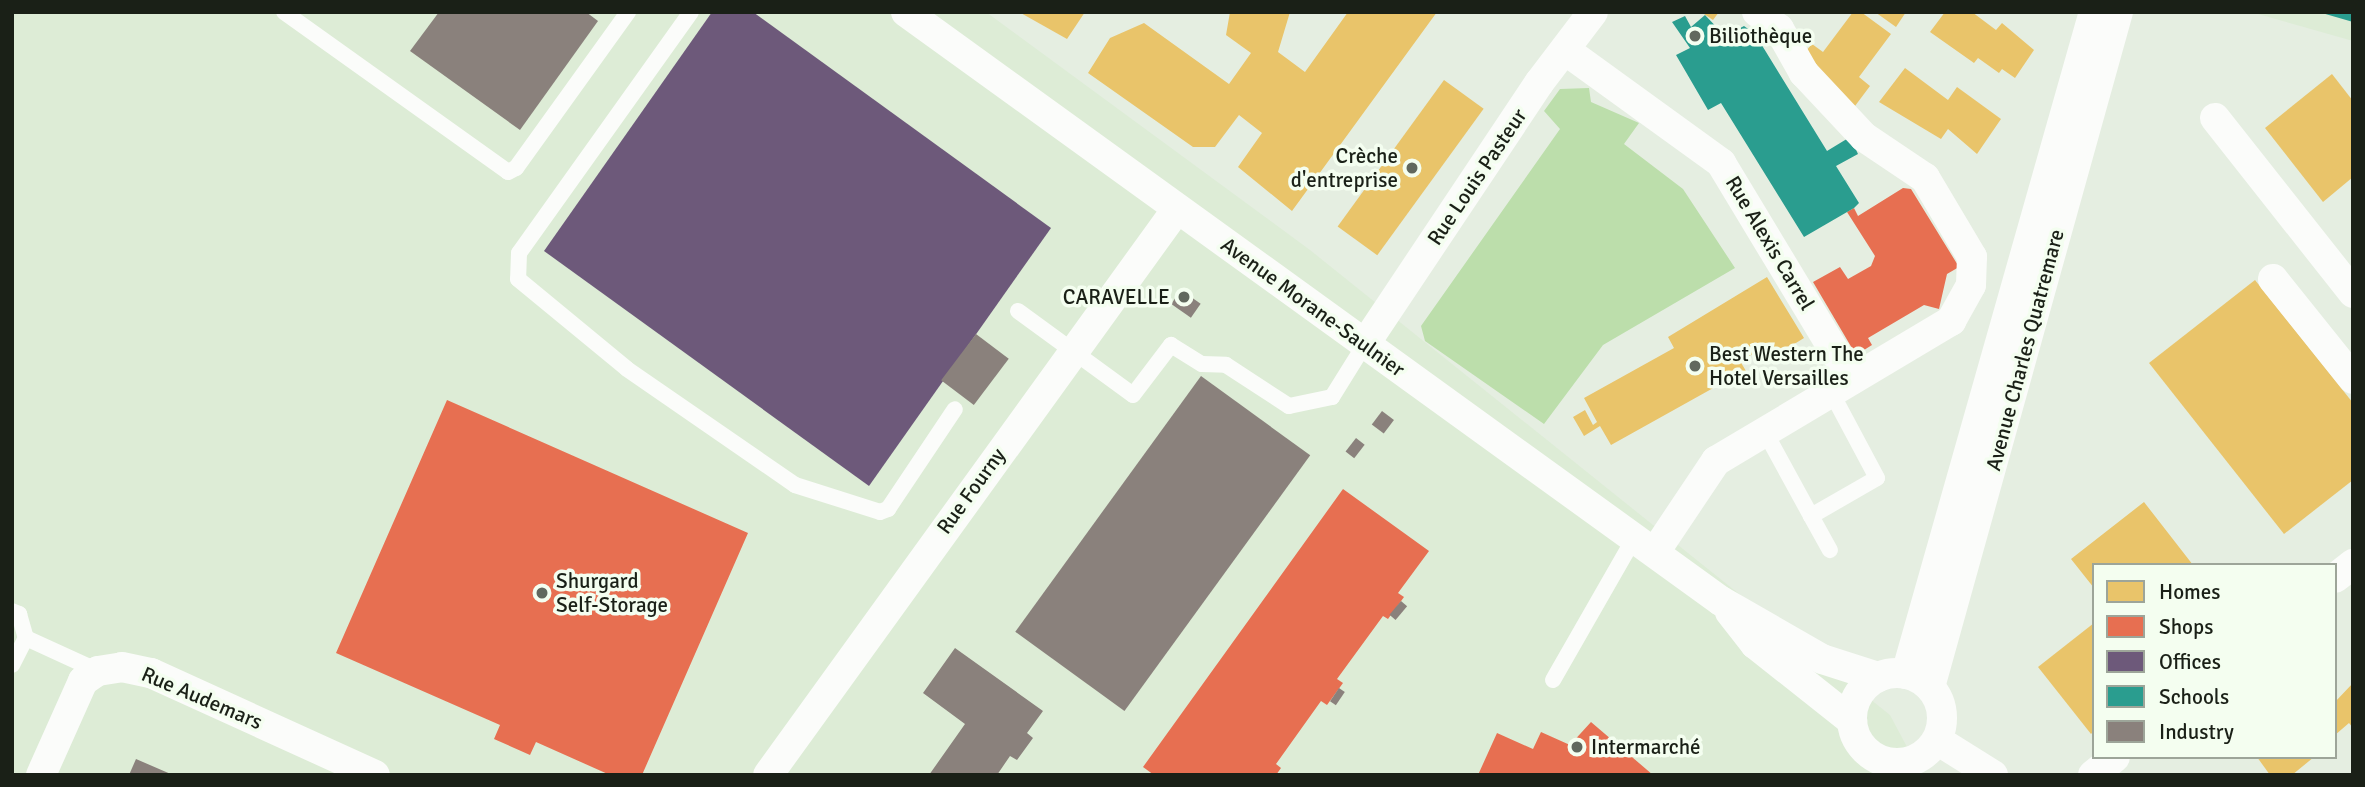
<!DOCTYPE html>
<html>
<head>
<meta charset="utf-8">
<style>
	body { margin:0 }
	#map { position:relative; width:2365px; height:787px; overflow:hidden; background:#e5eee1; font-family:Signika,sans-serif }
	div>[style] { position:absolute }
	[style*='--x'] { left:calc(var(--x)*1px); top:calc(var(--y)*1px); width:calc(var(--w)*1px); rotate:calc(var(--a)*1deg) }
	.built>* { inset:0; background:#ddecd6 }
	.green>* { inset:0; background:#bcdeab }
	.homes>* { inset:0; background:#e9c46a; transform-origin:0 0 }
	.shops>* { inset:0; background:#e76f51 }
	.offices>* { inset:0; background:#6d597a }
	.schools>* { inset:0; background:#2a9d8f }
	.industry>* { inset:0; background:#8a817c; transform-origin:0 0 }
	.lane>* { height:16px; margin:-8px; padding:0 8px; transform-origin:8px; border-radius:8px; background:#fbfcfa }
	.street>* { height:30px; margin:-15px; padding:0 15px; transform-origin:15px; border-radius:15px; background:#fbfcfa }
	.street>.ring { margin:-15px; padding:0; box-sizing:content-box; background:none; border:30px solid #fbfcfa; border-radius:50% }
	.dots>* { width:19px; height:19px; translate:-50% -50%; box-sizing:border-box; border:4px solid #f4fef0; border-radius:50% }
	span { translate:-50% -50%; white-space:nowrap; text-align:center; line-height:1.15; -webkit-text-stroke:7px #f4fef0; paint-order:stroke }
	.poi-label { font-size:21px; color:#1a2017 }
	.left { translate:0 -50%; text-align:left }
	.right { translate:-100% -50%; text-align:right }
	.street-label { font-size:21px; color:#1a2017 }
	.frame { position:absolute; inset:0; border:14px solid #1a2017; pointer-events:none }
	.legend { position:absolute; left:2092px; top:563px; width:245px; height:196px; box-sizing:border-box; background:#f4fef0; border:2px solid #9da599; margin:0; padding:9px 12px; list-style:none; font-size:21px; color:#1a2017 }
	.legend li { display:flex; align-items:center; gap:14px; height:35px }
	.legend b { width:35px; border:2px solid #9da599 }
</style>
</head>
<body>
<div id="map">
	<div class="built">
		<i style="clip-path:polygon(12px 12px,986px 12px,1310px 250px,1890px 715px,1922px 775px,12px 775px)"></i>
		<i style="clip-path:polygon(2251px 12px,2353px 12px,2353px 41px)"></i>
	</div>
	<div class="green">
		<i style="clip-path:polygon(1589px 88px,1591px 102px,1639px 123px,1624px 144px,1683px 189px,1735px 268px,1603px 345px,1544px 424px,1425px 341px,1421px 326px,1560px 129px,1544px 111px,1560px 89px)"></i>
	</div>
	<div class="homes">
		<i style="clip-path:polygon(1019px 12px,1085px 12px,1067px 39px)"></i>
		<i style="clip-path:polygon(1230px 12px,1290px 12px,1278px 52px,1305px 72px,1348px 12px,1437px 12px,1292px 211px,1238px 167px,1262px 133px,1239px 115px,1215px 147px,1193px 147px,1088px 73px,1110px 38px,1144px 23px,1229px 84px,1251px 53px,1226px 35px)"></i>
		<i style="clip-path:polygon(1701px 12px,1719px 12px,1713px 20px)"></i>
		<i style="clip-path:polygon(1853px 12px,1861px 12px,1891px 34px,1859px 77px,1870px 86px,1855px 106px,1816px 76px,1804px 53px,1812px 44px,1823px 52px)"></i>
		<i style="clip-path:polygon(1875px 12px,1906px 12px,1896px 27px)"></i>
		<i style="clip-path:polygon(1945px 12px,1972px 12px,1996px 30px,2002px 23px,2034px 50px,2015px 78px,2002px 69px,1999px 73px,1978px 58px,1974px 63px,1930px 32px)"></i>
		<i style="clip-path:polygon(1905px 68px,1948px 100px,1957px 87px,2001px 119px,1977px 154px,1948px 129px,1941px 139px,1879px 102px)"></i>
		<i style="clip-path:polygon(2332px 74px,2353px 101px,2353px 177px,2323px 202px,2265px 128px)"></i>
		<i style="left:1444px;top:80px;width:49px;height:181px;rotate:36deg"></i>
		<i style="clip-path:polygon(1767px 277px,1804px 338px,1773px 357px,1767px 346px,1740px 361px,1749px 376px,1737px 383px,1733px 377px,1611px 445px,1600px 426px,1584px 436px,1573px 417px,1585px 410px,1593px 425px,1597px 422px,1584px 398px,1674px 348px,1668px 337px)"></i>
		<i style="clip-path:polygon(2255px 280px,2353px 403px,2353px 480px,2284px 534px,2149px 363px)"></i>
		<i style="clip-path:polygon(2144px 502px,2193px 565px,2094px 565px,2094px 588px,2071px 559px)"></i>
		<i style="clip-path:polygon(2094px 623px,2094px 731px,2091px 734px,2038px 667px)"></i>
		<i style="clip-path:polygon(2353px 683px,2353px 728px,2349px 723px,2335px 735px,2335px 702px)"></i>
		<i style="clip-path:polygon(2257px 757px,2314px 757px,2292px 775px,2270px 775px)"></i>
	</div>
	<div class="shops">
		<i style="clip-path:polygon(1903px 188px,1911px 189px,1959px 267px,1947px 274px,1939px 309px,1924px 305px,1868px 338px,1872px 345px,1856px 355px,1813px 282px,1840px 267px,1848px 279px,1871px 266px,1875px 256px,1847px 212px,1854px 208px,1858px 216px)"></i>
		<i style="clip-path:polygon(447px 400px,748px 533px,642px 775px,610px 775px,536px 742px,530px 755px,494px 739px,500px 725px,336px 653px)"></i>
		<i style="clip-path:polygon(1343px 489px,1429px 551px,1398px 593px,1404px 597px,1388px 619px,1383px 616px,1337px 679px,1343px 683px,1327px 705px,1321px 701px,1276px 764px,1281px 768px,1276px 775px,1154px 775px,1143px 767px)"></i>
		<i style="clip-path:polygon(1591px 722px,1653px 775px,1478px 775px,1497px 733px,1533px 749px,1541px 732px,1570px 745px)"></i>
	</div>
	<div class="offices">
		<i style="clip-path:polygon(712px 12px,753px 12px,1051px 228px,869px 486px,544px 251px)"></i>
	</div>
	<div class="schools">
		<i style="clip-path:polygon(2322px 12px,2353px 12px,2353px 22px,2322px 13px)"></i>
		<i style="clip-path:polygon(1705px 15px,1725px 36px,1744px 26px,1755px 34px,1827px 151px,1850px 137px,1858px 154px,1836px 166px,1859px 203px,1854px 208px,1804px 237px,1721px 103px,1708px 110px,1676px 55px,1690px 48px,1672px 22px,1685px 16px,1691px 27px)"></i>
	</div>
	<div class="industry">
		<i style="clip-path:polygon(439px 12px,586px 12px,598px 21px,520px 130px,410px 51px)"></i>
		<i style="left:1181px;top:290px;width:24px;height:17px;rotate:35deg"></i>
		<i style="left:976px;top:334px;width:41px;height:58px;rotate:37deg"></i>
		<i style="left:1201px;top:376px;width:135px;height:316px;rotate:36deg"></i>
		<i style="left:1382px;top:411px;width:15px;height:17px;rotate:37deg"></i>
		<i style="left:1356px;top:438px;width:11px;height:17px;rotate:38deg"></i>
		<i style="left:1401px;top:601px;width:8px;height:18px;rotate:40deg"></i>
		<i style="clip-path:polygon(955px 648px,1043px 711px,1027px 733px,1033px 738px,1017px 760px,1010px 756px,997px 775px,929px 775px,965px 724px,923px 693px)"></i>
		<i style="left:1339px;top:688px;width:7px;height:16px;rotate:34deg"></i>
		<i style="clip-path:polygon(136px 759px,173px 775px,129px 775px)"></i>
	</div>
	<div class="lane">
		<i style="--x:284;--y:12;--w:275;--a:35.5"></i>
		<i style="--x:508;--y:172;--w:9;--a:-27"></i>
		<i style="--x:516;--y:168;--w:192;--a:-54.3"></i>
		<i style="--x:691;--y:12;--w:296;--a:125.5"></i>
		<i style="--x:519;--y:253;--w:26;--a:92"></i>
		<i style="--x:518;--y:279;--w:141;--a:39.5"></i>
		<i style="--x:627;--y:369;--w:204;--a:34.6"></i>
		<i style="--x:795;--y:485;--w:89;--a:17.6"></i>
		<i style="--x:880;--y:512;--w:9;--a:-21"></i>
		<i style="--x:888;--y:509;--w:120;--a:-56.2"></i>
		<i style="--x:1018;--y:311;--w:142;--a:36.1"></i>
		<i style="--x:1133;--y:395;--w:63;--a:-52.8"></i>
		<i style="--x:1171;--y:345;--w:36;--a:32"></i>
		<i style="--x:1202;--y:364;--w:24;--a:2"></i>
		<i style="--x:1226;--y:365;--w:75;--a:33.1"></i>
		<i style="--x:1289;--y:406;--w:44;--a:-11.8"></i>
		<i style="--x:1332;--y:397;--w:62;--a:-58.1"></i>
		<i style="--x:1765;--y:432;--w:96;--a:61.3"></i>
		<i style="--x:1811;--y:516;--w:76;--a:-29.9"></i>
		<i style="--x:1877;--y:478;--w:98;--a:-118.1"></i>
		<i style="--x:1811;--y:516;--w:39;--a:61"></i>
		<i style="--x:12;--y:611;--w:8;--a:23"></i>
		<i style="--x:19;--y:614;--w:25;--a:74"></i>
		<i style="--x:26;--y:638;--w:79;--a:24.6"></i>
		<i style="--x:12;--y:665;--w:30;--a:-63"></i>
		<i style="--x:1553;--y:680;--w:165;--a:-60.2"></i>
	</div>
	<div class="street">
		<i style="--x:906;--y:12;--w:1006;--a:35.86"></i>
		<i style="--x:1721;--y:601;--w:116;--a:29.9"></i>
		<i style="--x:1822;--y:659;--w:59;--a:17.8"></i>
		<i style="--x:1565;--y:50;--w:193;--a:35.9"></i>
		<i style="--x:1721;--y:163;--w:253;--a:58.9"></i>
		<i style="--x:2215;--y:118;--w:223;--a:51.7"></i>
		<i style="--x:2273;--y:279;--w:128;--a:51.3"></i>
		<i style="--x:1365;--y:344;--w:314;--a:-56.3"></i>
		<i style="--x:1539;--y:83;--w:89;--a:-52.7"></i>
		<i style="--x:1655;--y:552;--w:110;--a:-56.2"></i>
		<i style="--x:1716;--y:461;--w:274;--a:-30.8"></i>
		<i style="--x:1951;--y:321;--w:41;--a:-60.9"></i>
		<i style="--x:1971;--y:285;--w:28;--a:-88"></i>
		<i style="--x:1972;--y:257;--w:92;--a:-120.7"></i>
		<i style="--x:1925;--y:178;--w:73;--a:-146.1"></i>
		<i style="--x:1864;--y:137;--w:88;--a:-133.2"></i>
		<i style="--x:1804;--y:73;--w:51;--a:-119.6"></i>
		<i style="--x:1779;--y:29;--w:28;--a:-142"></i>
		<i style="--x:2335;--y:578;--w:23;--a:-38"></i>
		<i style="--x:1730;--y:612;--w:41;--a:52"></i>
		<i style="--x:1755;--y:644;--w:124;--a:38.4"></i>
		<i class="ring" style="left:1852px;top:673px;width:60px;height:60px"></i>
		<i style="--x:1906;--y:674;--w:688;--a:-74.15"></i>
		<i style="--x:1930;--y:687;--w:701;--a:-74.44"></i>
		<i style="--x:1937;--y:740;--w:66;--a:32"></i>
		<i style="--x:41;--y:775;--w:103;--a:-65.9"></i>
		<i style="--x:83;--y:681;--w:18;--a:-34"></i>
		<i style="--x:98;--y:671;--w:24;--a:-9"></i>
		<i style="--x:122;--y:667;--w:30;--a:12"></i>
		<i style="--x:151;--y:673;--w:246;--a:24.5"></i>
		<i style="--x:768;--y:775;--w:698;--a:-54.15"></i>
		<i style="--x:2093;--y:775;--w:28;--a:-39"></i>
	</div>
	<div class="dots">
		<i style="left:1695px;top:36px;background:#61685e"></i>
		<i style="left:1412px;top:168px;background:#61685e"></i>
		<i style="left:1184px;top:297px;background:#61685e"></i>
		<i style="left:1695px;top:366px;background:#61685e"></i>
		<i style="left:542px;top:593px;background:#61685e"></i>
		<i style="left:1577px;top:747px;background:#61685e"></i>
	</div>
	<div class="poi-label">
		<span class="left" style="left:1709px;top:36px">Biliothèque</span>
		<span class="right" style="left:1398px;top:168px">Crèche<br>d'entreprise</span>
		<span class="right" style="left:1170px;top:297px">CARAVELLE</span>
		<span class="left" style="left:1709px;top:366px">Best Western The<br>Hotel Versailles</span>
		<span class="left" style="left:556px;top:593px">Shurgard<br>Self-Storage</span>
		<span class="left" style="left:1591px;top:747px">Intermarché</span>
	</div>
	<div class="street-label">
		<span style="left:1477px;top:177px;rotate:-56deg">Rue Louis Pasteur</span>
		<span style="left:1770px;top:243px;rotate:59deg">Rue Alexis Carrel</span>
		<span style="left:1313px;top:307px;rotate:36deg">Avenue Morane-Saulnier</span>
		<span style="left:2025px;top:350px;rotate:-75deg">Avenue Charles Quatremare</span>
		<span style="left:971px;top:491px;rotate:-54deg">Rue Fourny</span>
		<span style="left:202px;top:698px;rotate:23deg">Rue Audemars</span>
	</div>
	<div class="frame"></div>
	<ul class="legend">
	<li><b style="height:19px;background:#e9c46a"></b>Homes</li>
	<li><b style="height:19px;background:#e76f51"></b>Shops</li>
	<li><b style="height:19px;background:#6d597a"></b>Offices</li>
	<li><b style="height:19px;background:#2a9d8f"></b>Schools</li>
	<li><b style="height:19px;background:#8a817c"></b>Industry</li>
	</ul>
</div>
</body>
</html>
